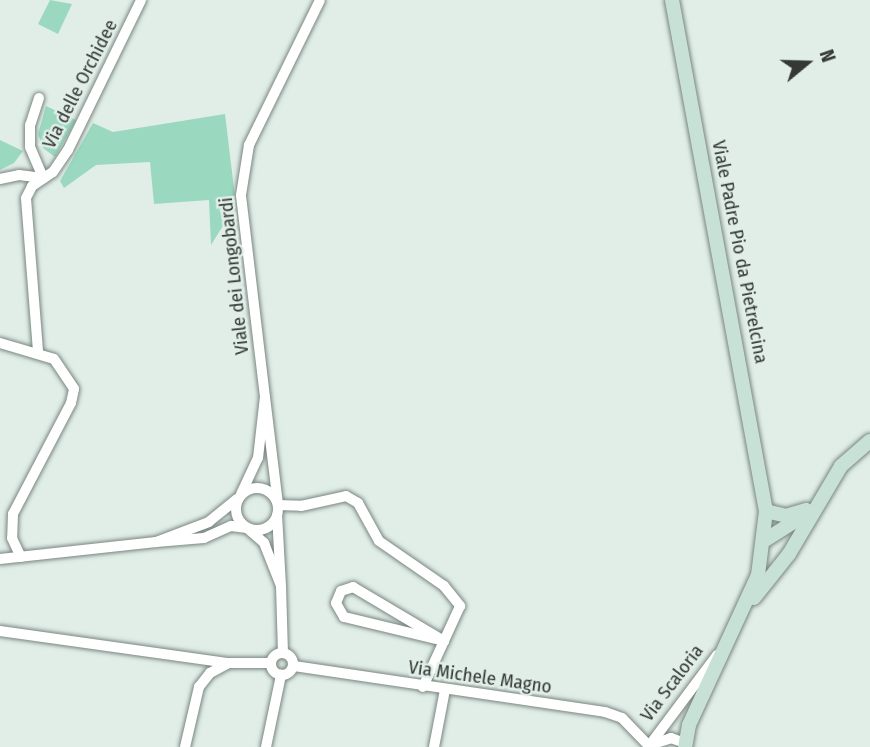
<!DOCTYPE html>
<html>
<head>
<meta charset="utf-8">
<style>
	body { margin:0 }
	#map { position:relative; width:870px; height:747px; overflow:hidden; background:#e1eee8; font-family:"Fira Sans Condensed",sans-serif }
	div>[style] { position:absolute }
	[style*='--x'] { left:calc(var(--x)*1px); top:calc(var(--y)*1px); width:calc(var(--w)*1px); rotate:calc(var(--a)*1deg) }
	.green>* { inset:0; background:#9ad9bf }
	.roads { filter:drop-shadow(0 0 2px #7a8680) drop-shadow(0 0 2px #7a8680) }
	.street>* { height:10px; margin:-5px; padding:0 5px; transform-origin:5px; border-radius:5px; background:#fff }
	.street>.ring { margin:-5px; padding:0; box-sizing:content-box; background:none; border:10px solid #fff; border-radius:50% }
	.secondary>* { height:14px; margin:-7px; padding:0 7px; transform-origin:7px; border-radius:7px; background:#c7e1d7 }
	span { translate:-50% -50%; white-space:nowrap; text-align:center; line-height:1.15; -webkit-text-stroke:5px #e1eee8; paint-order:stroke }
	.street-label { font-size:19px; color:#343937 }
	.north { position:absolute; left:772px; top:28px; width:70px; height:70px; -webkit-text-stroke:5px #e1eee8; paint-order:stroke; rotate:71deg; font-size:19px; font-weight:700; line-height:28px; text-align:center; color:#343937 }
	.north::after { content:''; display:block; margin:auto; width:24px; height:32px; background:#343937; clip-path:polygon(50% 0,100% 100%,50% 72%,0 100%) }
</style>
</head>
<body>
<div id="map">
	<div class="green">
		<i style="clip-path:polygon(50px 0,72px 4px,58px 34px,38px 24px)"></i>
		<i style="clip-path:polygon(46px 106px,76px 120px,55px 157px,43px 148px,38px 134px)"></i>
		<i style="clip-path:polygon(225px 114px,236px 205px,211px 245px,209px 200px,154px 204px,150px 162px,96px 165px,64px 188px,60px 181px,93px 123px,113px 132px)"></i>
		<i style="clip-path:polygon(0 140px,23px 151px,14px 163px,0 170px)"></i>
	</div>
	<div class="roads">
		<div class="street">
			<i style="--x:39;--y:98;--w:28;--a:108"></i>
			<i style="--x:30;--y:125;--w:22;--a:90"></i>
			<i style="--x:30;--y:147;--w:34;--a:67"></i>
			<i style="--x:0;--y:179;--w:19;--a:-12"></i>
			<i style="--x:19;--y:175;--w:24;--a:7"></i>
			<i style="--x:0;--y:343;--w:56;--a:16.5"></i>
			<i style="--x:54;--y:359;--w:36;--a:56"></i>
			<i style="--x:74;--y:389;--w:14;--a:102"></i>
			<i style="--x:71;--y:403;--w:125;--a:117.6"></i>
			<i style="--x:13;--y:514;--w:24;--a:92"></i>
			<i style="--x:12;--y:538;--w:21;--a:65"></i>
			<i style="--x:38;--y:351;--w:153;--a:-94.5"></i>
			<i style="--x:26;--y:198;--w:13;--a:-63"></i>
			<i style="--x:32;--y:186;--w:25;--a:-34"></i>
			<i style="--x:53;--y:172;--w:27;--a:-56"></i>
			<i style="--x:68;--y:150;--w:167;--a:-64"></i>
			<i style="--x:265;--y:397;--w:203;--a:-96.8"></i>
			<i style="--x:241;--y:195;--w:51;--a:-80.9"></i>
			<i style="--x:249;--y:145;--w:161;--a:-63.9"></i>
			<i class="ring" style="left:236px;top:488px;width:32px;height:32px"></i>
			<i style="--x:241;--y:494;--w:40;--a:-65"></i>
			<i style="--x:258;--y:458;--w:61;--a:-83.5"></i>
			<i style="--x:265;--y:397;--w:109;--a:83.1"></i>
			<i style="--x:278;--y:505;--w:23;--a:2"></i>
			<i style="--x:301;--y:506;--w:46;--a:-12.5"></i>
			<i style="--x:346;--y:496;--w:14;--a:30"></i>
			<i style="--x:358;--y:503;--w:43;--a:61.1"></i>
			<i style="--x:379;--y:541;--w:79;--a:34.7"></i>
			<i style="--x:444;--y:586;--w:26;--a:51"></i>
			<i style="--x:460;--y:606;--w:89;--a:114.6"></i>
			<i style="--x:237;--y:499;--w:36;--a:141"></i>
			<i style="--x:209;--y:522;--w:57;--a:159.3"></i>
			<i style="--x:156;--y:542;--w:48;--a:-4.8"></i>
			<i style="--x:204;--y:538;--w:30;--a:-24"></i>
			<i style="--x:231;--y:526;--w:16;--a:7"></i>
			<i style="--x:247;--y:528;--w:23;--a:41"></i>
			<i style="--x:264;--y:543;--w:46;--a:68.4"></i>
			<i style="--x:281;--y:586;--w:71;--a:-93.2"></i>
			<i style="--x:0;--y:559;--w:157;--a:-6.2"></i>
			<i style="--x:281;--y:586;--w:66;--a:88.3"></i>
			<i style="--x:353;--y:587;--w:106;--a:30.7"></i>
			<i style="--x:444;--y:641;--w:103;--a:-166.5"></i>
			<i style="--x:344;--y:617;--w:16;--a:-120"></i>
			<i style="--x:336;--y:603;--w:13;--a:-67"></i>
			<i style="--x:341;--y:591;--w:13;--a:-18"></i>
			<i style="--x:0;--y:631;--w:231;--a:8"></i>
			<i style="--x:229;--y:663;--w:42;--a:0"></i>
			<i class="ring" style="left:271px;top:653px;width:12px;height:12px"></i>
			<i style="--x:294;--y:666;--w:314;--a:8.4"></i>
			<i style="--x:605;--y:712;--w:18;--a:19"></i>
			<i style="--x:622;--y:718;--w:39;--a:46"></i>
			<i style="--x:653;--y:744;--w:19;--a:-18"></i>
			<i style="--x:671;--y:738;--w:15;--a:20"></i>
			<i style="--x:649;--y:746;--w:114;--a:-53.2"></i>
			<i style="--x:185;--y:747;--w:62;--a:-76.9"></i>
			<i style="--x:199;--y:687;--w:18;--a:-52"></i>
			<i style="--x:210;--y:673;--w:21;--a:-28"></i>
			<i style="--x:266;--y:747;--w:74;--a:-78.2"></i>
			<i style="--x:434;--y:747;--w:58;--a:-79.1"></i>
		</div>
		<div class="secondary">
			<i style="--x:672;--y:0;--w:520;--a:79.58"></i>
			<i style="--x:766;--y:511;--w:64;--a:97.1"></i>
			<i style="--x:758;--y:575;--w:165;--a:114.7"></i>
			<i style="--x:689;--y:725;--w:22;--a:100"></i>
			<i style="--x:766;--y:511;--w:21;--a:14"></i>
			<i style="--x:786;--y:516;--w:21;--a:-17"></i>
			<i style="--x:765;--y:540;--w:51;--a:-32.1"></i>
			<i style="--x:754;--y:598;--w:56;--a:-51.5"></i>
			<i style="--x:789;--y:554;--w:102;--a:-59.4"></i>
			<i style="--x:841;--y:466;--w:38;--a:-41"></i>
		</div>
	</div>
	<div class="street-label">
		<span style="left:80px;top:84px;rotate:-63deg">Via delle Orchidee</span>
		<span style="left:740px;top:252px;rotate:79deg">Viale Padre Pio da Pietrelcina</span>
		<span style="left:234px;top:276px;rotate:-96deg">Viale dei Longobardi</span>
		<span style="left:480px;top:677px;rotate:8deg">Via Michele Magno</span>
		<span style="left:672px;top:683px;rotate:-53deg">Via Scaloria</span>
	</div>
	<div class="north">N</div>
</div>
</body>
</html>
